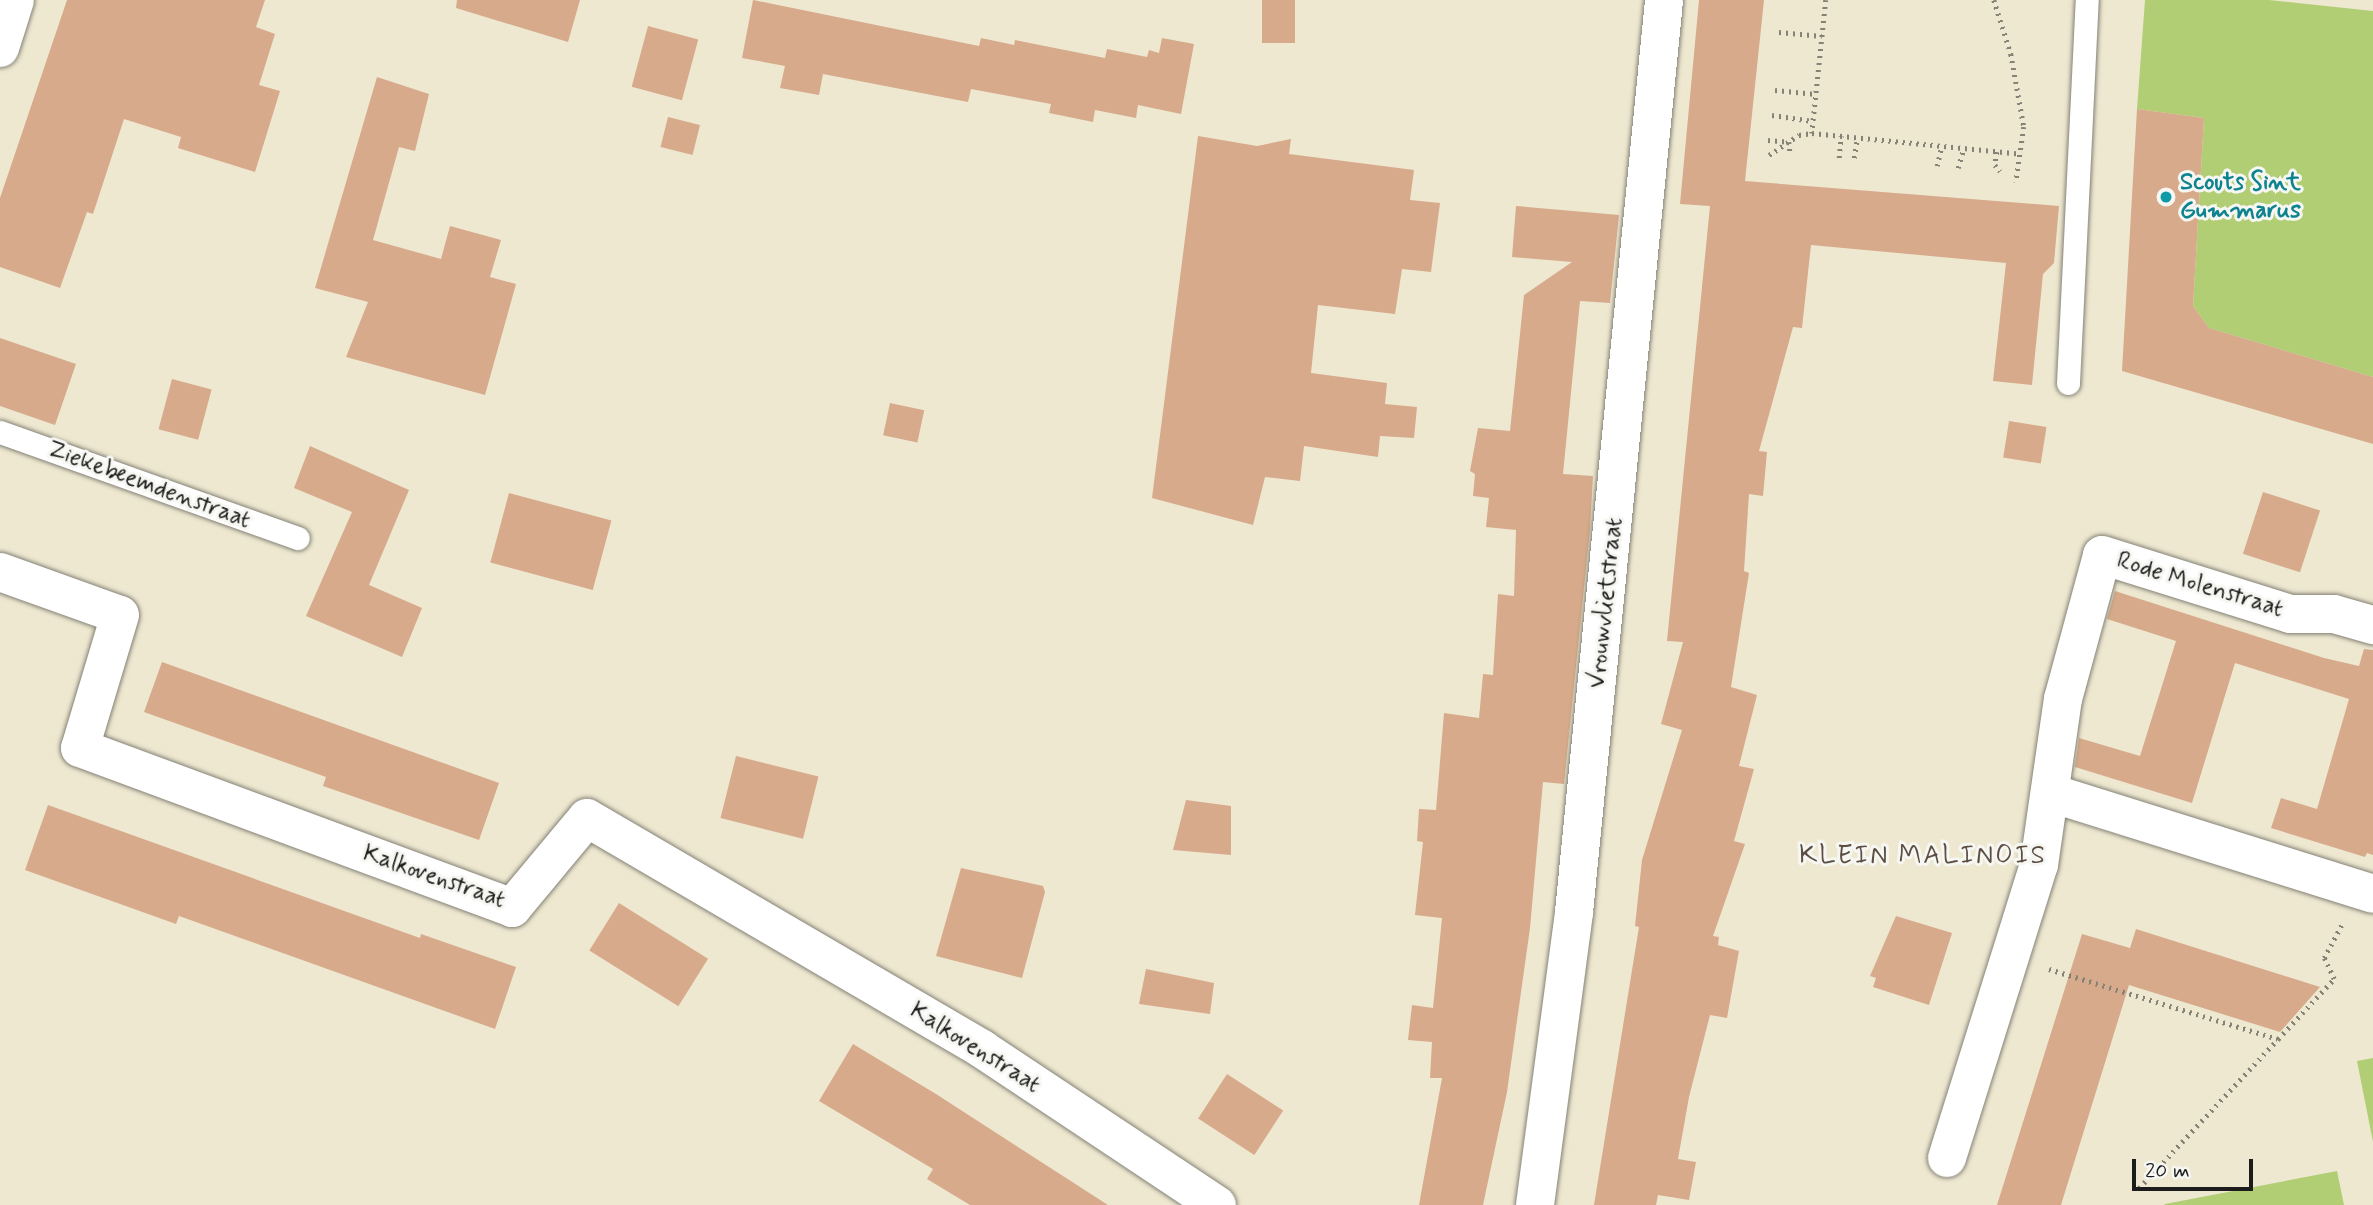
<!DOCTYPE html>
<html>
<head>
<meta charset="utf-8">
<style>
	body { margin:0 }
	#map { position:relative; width:2373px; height:1205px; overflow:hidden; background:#eee8d1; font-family:Mynerve,sans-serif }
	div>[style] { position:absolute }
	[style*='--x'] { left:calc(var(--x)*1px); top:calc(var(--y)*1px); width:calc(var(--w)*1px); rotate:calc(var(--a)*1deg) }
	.green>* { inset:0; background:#b1ce75 }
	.building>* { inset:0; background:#d7aa8b; transform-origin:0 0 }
	.path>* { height:4.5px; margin-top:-2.25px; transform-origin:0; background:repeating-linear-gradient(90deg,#858276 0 2px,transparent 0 7px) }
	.roads { filter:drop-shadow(0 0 2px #858276) drop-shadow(0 0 2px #858276) }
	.lane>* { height:23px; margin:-11.5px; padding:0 11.5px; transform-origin:11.5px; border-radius:11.5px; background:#fff }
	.street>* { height:38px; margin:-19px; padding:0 19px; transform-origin:19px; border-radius:19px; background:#fff }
	.dots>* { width:19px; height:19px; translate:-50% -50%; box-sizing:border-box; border:4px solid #f6f6f2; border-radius:50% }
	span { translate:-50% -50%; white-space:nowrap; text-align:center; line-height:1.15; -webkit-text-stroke:6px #f6f6f2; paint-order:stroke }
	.culture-label { font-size:24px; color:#0d838f; font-weight:700 }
	.left { translate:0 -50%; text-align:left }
	.street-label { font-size:24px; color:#1c1c1c }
	.neighbourhood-label { font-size:26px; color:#5d4e43; letter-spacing:2px }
	.scale { position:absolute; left:2132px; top:1159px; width:121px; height:32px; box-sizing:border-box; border:4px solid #1c1c1c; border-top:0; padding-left:9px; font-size:21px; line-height:24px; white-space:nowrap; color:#1c1c1c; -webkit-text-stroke:5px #f6f6f2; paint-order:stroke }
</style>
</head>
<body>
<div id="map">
	<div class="green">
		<i style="clip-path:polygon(2145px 0,2269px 0,2373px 11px,2373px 377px,2209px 328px,2193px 306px,2204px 118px,2137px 109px)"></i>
		<i style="clip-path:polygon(2373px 1058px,2373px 1142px,2357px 1061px)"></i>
		<i style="clip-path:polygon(2337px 1171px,2344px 1205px,2164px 1205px,2165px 1204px)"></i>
	</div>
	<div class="building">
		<i style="clip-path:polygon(67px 0,265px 0,256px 27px,275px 34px,259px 85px,280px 91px,255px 172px,178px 148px,181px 137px,124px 119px,93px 214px,87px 212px,60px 288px,0 267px,0 198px)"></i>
		<i style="clip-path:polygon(457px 0,580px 0,568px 42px,456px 8px)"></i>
		<i style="clip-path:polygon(753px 0,979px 46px,981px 38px,1014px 45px,1015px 40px,1105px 58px,1107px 49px,1147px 57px,1149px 50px,1159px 53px,1162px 38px,1194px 44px,1181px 114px,1138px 105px,1136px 118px,1095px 110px,1093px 122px,1049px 113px,1051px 104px,971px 89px,968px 102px,823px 74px,819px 95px,780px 88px,785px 66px,742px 58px)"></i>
		<i style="left:1262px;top:0;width:33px;height:43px"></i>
		<i style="clip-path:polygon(1699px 0,1764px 0,1745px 181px,2059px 206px,2054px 263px,2043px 274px,2032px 385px,1993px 381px,2006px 263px,1811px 245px,1802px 328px,1793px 327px,1759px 451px,1767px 452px,1763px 496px,1749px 494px,1744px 571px,1749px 573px,1731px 687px,1757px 695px,1739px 766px,1754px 769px,1734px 841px,1745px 844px,1713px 936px,1719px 937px,1718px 945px,1739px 951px,1727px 1018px,1710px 1015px,1689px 1097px,1678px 1159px,1696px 1162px,1689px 1200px,1658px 1195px,1656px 1205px,1594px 1205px,1639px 927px,1635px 926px,1642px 860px,1682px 730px,1661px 724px,1683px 642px,1667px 641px,1710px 206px,1680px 204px)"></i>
		<i style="left:648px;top:26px;width:52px;height:63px;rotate:15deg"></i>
		<i style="clip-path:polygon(377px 77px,429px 94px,415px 151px,399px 147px,373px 240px,441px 259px,450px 226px,501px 240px,490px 277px,516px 284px,485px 395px,346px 357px,368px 302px,315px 288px)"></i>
		<i style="clip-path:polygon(2137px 109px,2204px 118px,2193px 306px,2209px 328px,2373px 377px,2373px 444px,2122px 371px)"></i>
		<i style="left:668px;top:117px;width:33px;height:31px;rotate:14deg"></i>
		<i style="clip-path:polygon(1198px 136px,1257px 146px,1291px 139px,1289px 154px,1414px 170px,1410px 200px,1440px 203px,1431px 272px,1402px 269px,1395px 314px,1318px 305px,1311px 373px,1387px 383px,1385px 404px,1417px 407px,1414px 438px,1380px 436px,1378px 457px,1304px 446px,1300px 481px,1265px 477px,1253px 525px,1152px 498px)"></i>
		<i style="clip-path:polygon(1516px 206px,1619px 215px,1610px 303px,1580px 301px,1563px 474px,1593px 476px,1590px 529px,1564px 784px,1543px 782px,1530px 928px,1507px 1092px,1483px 1205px,1419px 1205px,1442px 1078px,1430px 1078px,1432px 1042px,1408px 1040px,1412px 1005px,1433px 1008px,1442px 918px,1415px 915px,1423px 842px,1417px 841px,1419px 809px,1436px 810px,1444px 713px,1479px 718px,1483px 674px,1493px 675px,1498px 594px,1514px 596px,1516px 530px,1486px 527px,1489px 498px,1473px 496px,1475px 474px,1470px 471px,1478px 428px,1510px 431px,1524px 295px,1572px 262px,1512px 257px)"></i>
		<i style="clip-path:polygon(0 338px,76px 364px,55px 425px,0 406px)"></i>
		<i style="left:172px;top:379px;width:41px;height:52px;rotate:15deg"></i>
		<i style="left:890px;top:403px;width:35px;height:33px;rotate:12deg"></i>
		<i style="left:2009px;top:421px;width:38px;height:37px;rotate:9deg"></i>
		<i style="clip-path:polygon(310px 446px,409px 490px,369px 585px,422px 608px,402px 657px,306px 616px,352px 512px,294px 488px)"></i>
		<i style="left:2263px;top:492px;width:60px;height:65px;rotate:18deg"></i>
		<i style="left:509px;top:493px;width:106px;height:72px;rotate:15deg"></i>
		<i style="clip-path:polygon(2115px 591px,2324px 658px,2359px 666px,2364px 649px,2373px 650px,2373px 855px,2367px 853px,2365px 857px,2271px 828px,2281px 798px,2317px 809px,2349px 699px,2235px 663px,2192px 803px,2075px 767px,2079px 738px,2140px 756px,2176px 641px,2107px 619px)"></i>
		<i style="clip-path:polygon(162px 662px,499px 783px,479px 840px,323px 786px,326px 777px,144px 712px)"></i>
		<i style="left:736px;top:756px;width:85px;height:64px;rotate:14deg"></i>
		<i style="clip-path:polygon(1186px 800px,1231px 806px,1231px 855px,1173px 850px)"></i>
		<i style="clip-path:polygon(48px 805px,420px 938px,421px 934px,516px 967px,495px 1029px,179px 916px,176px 924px,25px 870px)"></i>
		<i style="clip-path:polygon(961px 868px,1043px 886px,1045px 892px,1022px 978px,936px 956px)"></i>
		<i style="left:619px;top:903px;width:105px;height:56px;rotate:32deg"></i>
		<i style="clip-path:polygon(1896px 916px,1952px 933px,1929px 1005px,1873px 987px,1876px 978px,1870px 976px)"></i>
		<i style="clip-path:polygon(2136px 929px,2320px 987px,2280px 1032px,2129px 985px,2061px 1205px,1997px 1205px,2082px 934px,2130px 948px)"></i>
		<i style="clip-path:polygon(1146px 969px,1214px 983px,1210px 1014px,1139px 1004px)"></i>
		<i style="clip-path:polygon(853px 1044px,936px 1094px,1108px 1205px,970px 1205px,927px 1179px,933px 1169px,819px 1101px)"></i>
		<i style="left:1227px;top:1074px;width:67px;height:53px;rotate:33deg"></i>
	</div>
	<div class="path">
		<i style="--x:1826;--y:0;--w:134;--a:96"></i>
		<i style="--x:1812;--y:133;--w:210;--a:5.7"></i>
		<i style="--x:1994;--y:0;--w:57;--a:72.5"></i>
		<i style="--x:2011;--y:54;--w:74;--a:79.9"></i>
		<i style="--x:2024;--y:127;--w:56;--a:98.3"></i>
		<i style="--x:1779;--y:32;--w:43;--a:5.3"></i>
		<i style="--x:1775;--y:90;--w:41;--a:5.6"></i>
		<i style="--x:1772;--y:115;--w:41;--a:8.3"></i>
		<i style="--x:1768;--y:140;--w:21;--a:5"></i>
		<i style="--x:1789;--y:142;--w:9;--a:84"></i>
		<i style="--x:1997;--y:152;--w:13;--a:99"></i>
		<i style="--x:1995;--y:165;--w:8;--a:50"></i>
		<i style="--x:1769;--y:155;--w:36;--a:-34"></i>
		<i style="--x:1799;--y:135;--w:13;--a:-9"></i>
		<i style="--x:1839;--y:158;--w:22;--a:-85"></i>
		<i style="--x:1854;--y:158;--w:20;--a:-81"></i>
		<i style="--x:1937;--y:166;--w:18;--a:-77"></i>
		<i style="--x:1958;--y:168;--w:19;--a:-74"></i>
		<i style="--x:2049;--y:969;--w:239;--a:17"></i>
		<i style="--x:2278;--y:1039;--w:82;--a:-47"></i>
		<i style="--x:2334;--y:979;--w:23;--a:-115"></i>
		<i style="--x:2324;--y:958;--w:38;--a:-62"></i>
		<i style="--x:2139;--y:1188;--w:204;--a:-47"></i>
	</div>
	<div class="roads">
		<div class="lane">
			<i style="--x:2068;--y:383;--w:383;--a:-87.2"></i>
			<i style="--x:0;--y:432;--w:316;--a:19.6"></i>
		</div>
		<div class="street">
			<i style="--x:0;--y:48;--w:50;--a:-72.6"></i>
			<i style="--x:0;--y:572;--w:127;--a:19.7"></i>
			<i style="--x:120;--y:615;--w:139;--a:106.7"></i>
			<i style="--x:80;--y:748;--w:461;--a:20.3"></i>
			<i style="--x:512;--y:908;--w:117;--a:-50.2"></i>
			<i style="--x:587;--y:818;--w:458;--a:30.3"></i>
			<i style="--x:982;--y:1049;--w:282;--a:33.6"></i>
			<i style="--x:2051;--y:793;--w:337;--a:17.4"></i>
			<i style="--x:1947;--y:1158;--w:307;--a:-72.6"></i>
			<i style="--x:2039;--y:865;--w:168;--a:-81.8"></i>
			<i style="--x:2063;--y:699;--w:149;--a:-74.8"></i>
			<i style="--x:2102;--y:555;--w:197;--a:17.4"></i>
			<i style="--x:2290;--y:614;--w:44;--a:0"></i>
			<i style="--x:2334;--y:614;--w:41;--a:15.8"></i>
			<i style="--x:1535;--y:1205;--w:296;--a:-82.4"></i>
			<i style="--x:1574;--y:912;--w:916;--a:-84.36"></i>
		</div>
	</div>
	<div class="dots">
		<i style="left:2166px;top:197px;background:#0f9aa8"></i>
	</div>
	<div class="culture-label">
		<span class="left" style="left:2180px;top:197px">Scouts Sint<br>Gummarus</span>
	</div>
	<div class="street-label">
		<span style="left:149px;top:485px;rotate:20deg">Ziekebeemdenstraat</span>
		<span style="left:2200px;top:585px;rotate:17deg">Rode Molenstraat</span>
		<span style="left:1606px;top:603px;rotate:-84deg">Vrouwvlietstraat</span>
		<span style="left:434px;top:877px;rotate:19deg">Kalkovenstraat</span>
		<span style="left:975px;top:1048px;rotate:32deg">Kalkovenstraat</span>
	</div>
	<div class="neighbourhood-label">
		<span style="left:1923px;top:857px">KLEIN MALINOIS</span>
	</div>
	<div class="scale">20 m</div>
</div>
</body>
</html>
